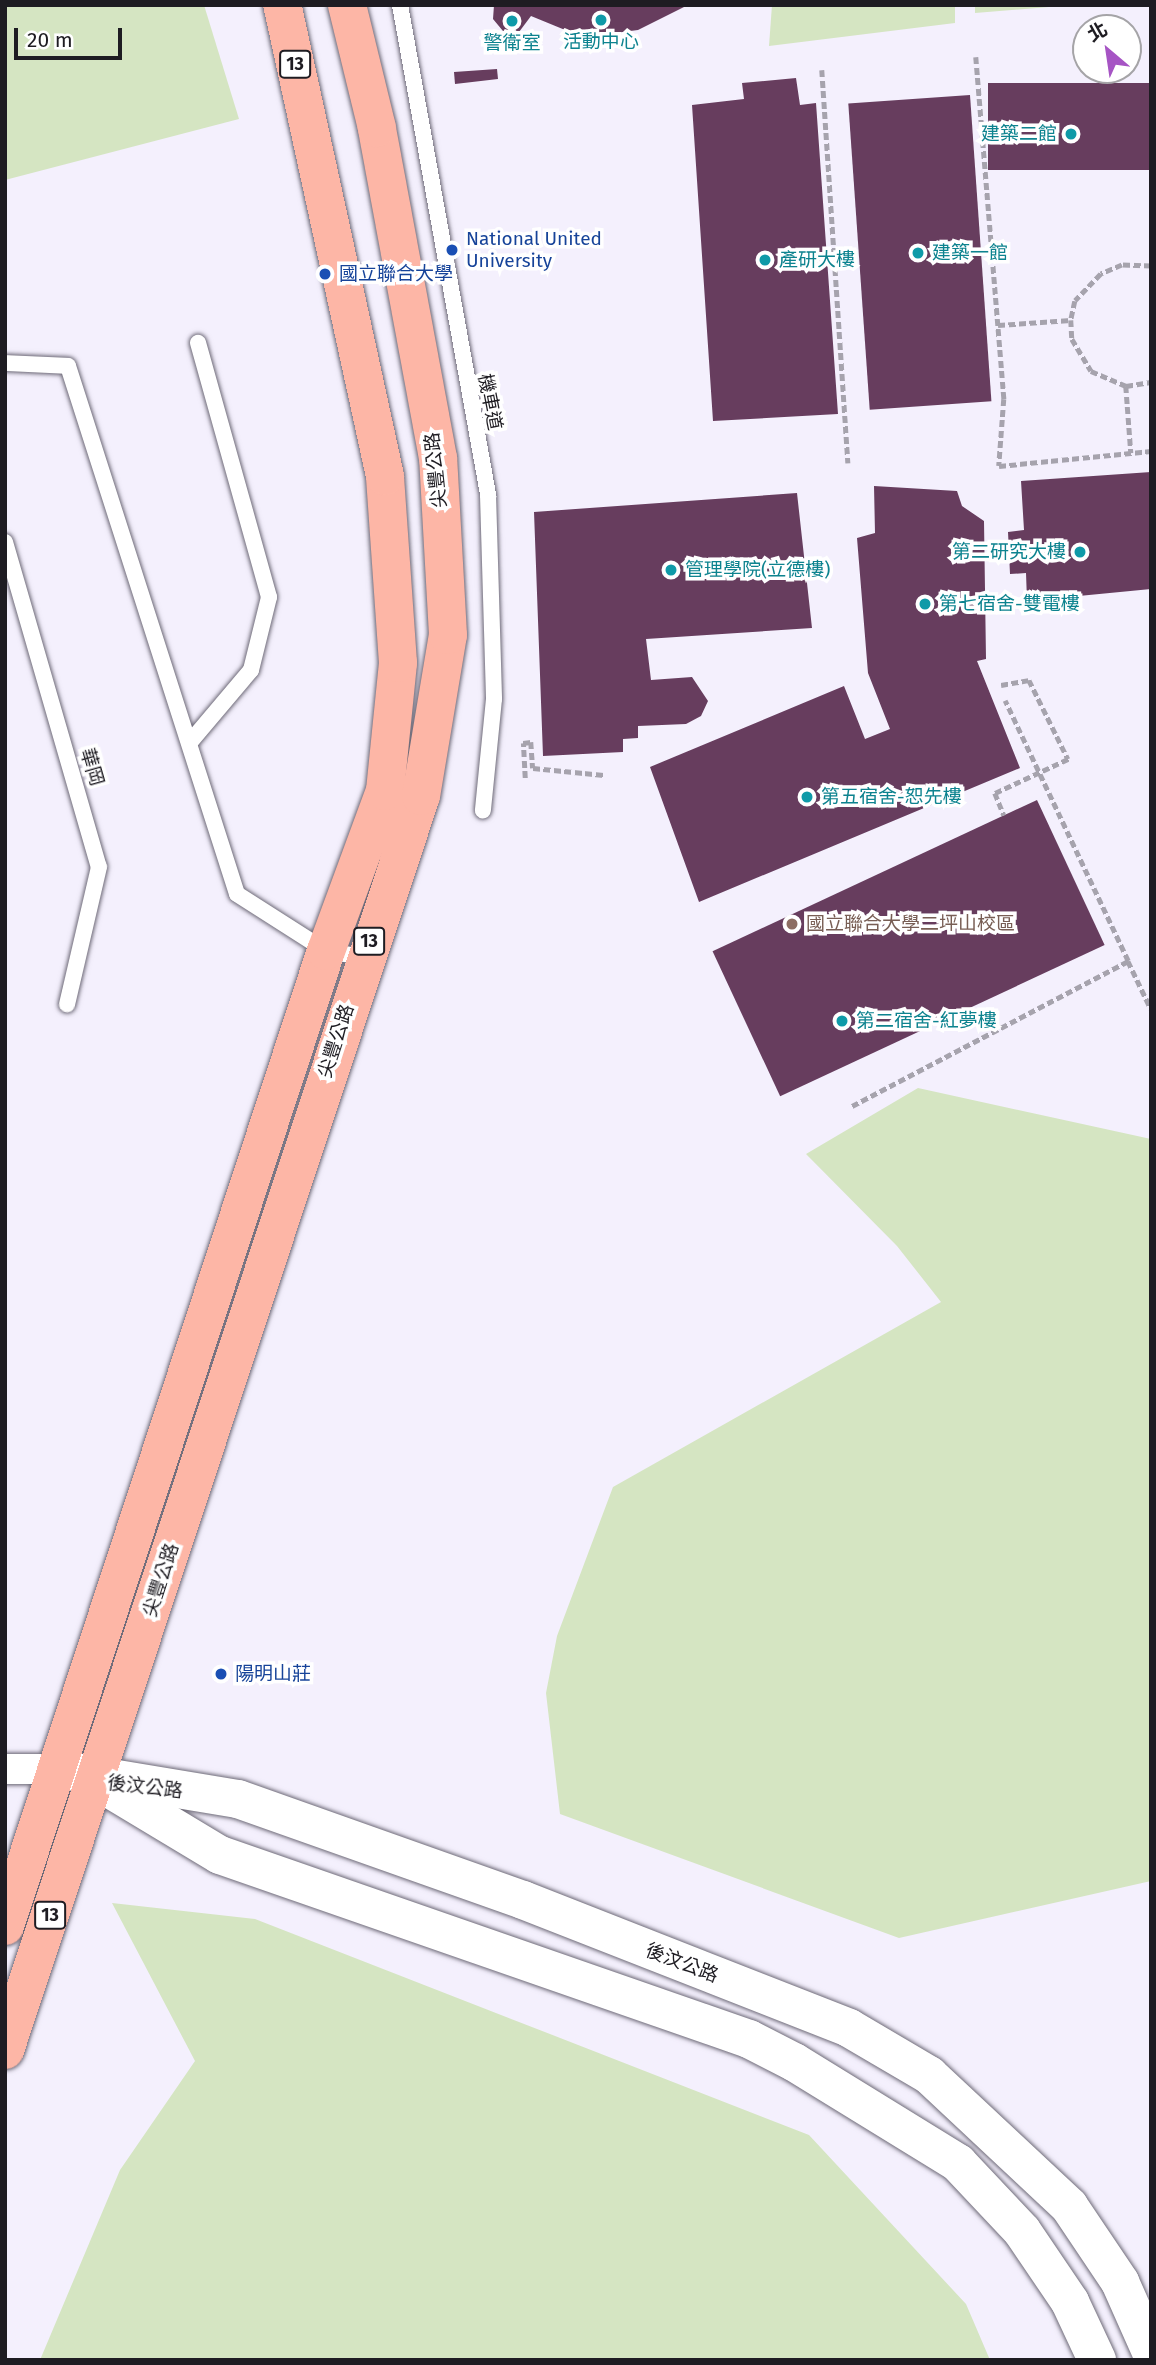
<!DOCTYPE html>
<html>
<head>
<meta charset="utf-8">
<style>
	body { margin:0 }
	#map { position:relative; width:1156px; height:2365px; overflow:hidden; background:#f4f0fd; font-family:"Fira Sans","Noto Sans TC",sans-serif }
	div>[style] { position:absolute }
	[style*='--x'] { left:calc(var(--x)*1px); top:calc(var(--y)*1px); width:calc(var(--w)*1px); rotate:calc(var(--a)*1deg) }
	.green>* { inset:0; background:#d5e5c2 }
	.building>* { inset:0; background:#673d5e; transform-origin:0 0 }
	.path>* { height:4.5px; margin-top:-2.25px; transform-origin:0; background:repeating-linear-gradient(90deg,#a6a3ad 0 7px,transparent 0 10.5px) }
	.roads { filter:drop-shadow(0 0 2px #6e6a78) drop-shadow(0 0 2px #6e6a78) }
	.service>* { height:16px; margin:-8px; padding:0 8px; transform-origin:8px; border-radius:8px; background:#fff }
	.minor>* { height:30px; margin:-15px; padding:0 15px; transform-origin:15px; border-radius:15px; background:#fff }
	.tertiary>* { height:38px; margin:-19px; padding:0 19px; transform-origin:19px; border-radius:19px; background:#fff }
	.primary>* { height:38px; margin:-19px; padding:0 19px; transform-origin:19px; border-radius:19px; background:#fdb6a6 }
	.path-bridge>* { height:4.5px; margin-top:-2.25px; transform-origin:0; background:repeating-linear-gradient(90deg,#a6a3ad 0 7px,transparent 0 10.5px) }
	.dots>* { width:19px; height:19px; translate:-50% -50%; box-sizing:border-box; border:4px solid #fff; border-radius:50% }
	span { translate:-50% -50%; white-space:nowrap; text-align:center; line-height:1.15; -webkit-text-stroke:7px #fff; paint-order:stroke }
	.shield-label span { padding:2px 5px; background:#fff; border:2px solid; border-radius:5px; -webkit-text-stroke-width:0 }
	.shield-label { font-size:18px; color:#1e1c22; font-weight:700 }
	.culture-label { font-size:19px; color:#0d838f }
	.right { translate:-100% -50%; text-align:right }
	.left { translate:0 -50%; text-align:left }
	.transit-label { font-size:19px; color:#164399 }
	.street-label { font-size:19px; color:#1e1c22 }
	.education-label { font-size:19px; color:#785e54 }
	.frame { position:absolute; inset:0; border:7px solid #1e1c22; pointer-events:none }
	.north { position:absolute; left:1072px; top:14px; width:70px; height:70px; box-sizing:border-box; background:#fff; border:2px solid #a5a4a7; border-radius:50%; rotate:331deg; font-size:19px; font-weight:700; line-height:28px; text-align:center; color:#1e1c22 }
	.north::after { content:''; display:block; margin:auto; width:24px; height:32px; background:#a654c4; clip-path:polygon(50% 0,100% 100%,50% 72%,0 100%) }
	.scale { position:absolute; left:14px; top:28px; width:108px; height:32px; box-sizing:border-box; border:4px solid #1e1c22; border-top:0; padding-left:9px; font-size:21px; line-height:24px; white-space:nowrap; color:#1e1c22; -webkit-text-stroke:5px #fff; paint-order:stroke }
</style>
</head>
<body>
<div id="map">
	<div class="green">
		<i style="clip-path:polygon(5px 5px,204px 5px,239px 119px,5px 180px)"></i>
		<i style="clip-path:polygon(772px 5px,955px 5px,955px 23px,769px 46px)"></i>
		<i style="clip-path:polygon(975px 5px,1073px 5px,975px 13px)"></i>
		<i style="clip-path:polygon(918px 1088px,1151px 1139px,1151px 1881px,899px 1938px,560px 1814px,546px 1693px,557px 1636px,613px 1487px,941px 1302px,897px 1246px,806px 1154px)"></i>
		<i style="clip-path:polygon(112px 1903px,255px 1919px,809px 2135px,966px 2304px,990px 2360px,40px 2360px,120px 2170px,195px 2061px)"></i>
	</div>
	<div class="building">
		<i style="clip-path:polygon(494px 5px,688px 5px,638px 30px,607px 34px,570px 32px,531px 16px,519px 32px,503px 31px,493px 19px)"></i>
		<i style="clip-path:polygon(497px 69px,498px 79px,455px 84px,454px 72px)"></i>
		<i style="clip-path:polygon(796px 78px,800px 105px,816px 103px,838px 414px,713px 421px,692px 105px,744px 99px,742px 83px)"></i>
		<i style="left:1151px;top:83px;width:87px;height:163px;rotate:90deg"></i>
		<i style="left:970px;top:95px;width:307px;height:122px;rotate:86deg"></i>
		<i style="clip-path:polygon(1151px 472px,1151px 589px,1027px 601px,1026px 573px,1010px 574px,1008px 532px,1024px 530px,1021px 481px)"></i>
		<i style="clip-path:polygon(874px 486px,957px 491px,962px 506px,984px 521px,986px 659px,977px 661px,1020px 768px,699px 902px,650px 767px,844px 686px,865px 739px,890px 729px,868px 673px,857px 538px,875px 533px)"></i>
		<i style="clip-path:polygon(797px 493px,812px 628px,646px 639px,651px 680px,692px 677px,708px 701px,701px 716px,686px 724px,638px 726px,638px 738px,623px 739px,623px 752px,543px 756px,534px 512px)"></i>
		<i style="left:1037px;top:800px;width:160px;height:358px;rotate:65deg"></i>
	</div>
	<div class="path">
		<i style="--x:976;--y:57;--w:343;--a:85.3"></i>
		<i style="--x:1004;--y:399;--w:67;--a:94.3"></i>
		<i style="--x:999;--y:466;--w:153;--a:-5.6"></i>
		<i style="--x:822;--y:70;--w:394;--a:86.2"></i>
		<i style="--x:1151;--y:266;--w:29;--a:-178"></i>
		<i style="--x:1122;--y:265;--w:23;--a:157"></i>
		<i style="--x:1101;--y:274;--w:37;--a:134"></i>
		<i style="--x:1075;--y:301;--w:19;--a:102"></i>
		<i style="--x:1071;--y:320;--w:19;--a:87"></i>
		<i style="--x:1072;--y:339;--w:37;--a:59"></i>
		<i style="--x:1091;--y:371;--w:38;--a:23"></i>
		<i style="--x:1126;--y:386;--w:25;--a:-9"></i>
		<i style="--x:998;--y:325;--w:73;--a:-3.9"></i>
		<i style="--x:1126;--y:386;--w:67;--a:85.7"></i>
		<i style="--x:1001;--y:685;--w:28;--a:-10"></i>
		<i style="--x:1029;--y:680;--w:88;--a:63.7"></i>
		<i style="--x:525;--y:778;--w:35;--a:-93"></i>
		<i style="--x:523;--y:743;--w:8;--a:-7"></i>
		<i style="--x:531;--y:742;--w:26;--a:86"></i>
		<i style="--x:533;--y:768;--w:71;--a:5.6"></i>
		<i style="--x:995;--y:793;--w:24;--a:68"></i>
		<i style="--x:1128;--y:961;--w:53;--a:64.4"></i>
		<i style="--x:852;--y:1106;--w:312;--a:-27.7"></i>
		<i style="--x:1128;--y:961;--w:288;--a:-115.3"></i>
	</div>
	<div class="roads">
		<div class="service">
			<i style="--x:400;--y:5;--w:498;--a:79.8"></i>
			<i style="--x:488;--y:495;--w:204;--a:88.3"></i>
			<i style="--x:494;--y:699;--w:112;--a:95.7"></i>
			<i style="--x:5;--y:363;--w:63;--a:2.7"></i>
			<i style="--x:68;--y:366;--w:554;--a:72.25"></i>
			<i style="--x:237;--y:894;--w:106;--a:32.6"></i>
			<i style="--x:326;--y:951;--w:37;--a:9"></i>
			<i style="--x:5;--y:542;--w:338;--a:73.9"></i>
			<i style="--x:99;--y:867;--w:141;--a:103.1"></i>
			<i style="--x:191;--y:741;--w:93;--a:-49.8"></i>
			<i style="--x:251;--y:670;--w:75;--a:-76.1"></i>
			<i style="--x:269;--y:597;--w:264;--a:-105.6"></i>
		</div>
		<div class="minor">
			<i style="--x:5;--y:1769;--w:53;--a:0"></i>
		</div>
		<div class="tertiary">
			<i style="--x:63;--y:1770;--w:177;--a:9.4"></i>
			<i style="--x:238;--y:1799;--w:302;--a:19.5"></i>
			<i style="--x:523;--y:1900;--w:350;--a:21.4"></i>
			<i style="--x:849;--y:2028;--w:93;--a:30.4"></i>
			<i style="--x:929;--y:2075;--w:192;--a:43.1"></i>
			<i style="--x:1069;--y:2206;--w:92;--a:56.1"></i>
			<i style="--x:1120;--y:2282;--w:77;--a:66.1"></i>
			<i style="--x:110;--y:1789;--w:128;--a:31"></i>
			<i style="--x:220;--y:1855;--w:560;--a:19.18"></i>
			<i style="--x:749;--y:2039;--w:51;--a:27.1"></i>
			<i style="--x:794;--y:2062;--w:193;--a:31.6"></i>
			<i style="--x:958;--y:2163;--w:93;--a:46.7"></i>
			<i style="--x:1022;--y:2231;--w:86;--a:55.9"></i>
			<i style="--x:1070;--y:2302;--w:64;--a:65"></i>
		</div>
		<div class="primary">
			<i style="--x:5;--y:1926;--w:1026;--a:-71.78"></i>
			<i style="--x:326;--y:951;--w:171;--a:-69.8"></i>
			<i style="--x:385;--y:791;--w:129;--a:-84.2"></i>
			<i style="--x:398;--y:663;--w:187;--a:-94"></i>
			<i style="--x:385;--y:476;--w:482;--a:-102.3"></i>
			<i style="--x:5;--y:2050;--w:1321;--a:-71.65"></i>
			<i style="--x:421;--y:796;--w:163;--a:-80.5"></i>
			<i style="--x:448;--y:635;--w:177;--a:-93.2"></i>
			<i style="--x:438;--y:458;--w:336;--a:-100.5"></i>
			<i style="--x:377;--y:128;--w:127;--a:-103.7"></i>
		</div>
	</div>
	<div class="path-bridge">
		<i style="--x:995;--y:793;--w:81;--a:-25"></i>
	</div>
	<div class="dots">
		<i style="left:601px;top:20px;background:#0f9aa8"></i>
		<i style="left:512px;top:21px;background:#0f9aa8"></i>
		<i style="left:1071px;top:134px;background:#0f9aa8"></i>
		<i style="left:452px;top:250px;background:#1a4fb4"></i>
		<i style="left:918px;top:253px;background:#0f9aa8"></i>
		<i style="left:765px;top:260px;background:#0f9aa8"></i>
		<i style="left:325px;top:274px;background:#1a4fb4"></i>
		<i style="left:1080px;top:552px;background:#0f9aa8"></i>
		<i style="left:671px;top:570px;background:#0f9aa8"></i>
		<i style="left:925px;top:604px;background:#0f9aa8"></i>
		<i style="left:807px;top:797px;background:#0f9aa8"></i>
		<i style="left:792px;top:924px;background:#8d6e63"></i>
		<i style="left:842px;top:1021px;background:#0f9aa8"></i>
		<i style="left:221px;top:1674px;background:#1a4fb4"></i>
	</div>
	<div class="shield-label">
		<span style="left:295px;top:64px">13</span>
		<span style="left:369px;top:941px">13</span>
		<span style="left:50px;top:1915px">13</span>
	</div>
	<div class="culture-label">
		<span style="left:601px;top:42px">活動中心</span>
		<span style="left:512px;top:43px">警衛室</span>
		<span class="right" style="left:1057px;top:134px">建築二館</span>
		<span class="left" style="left:932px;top:253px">建築一館</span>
		<span class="left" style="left:779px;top:260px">產研大樓</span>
		<span class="right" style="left:1066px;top:552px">第二研究大樓</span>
		<span class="left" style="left:685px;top:570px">管理學院(立德樓)</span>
		<span class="left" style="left:939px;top:604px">第七宿舍-雙電樓</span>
		<span class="left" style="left:821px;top:797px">第五宿舍-恕先樓</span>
		<span class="left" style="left:856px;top:1021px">第二宿舍-紅夢樓</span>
	</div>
	<div class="transit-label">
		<span class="left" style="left:466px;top:250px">National United<br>University</span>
		<span class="left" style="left:339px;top:274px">國立聯合大學</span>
		<span class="left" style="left:235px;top:1674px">陽明山莊</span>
	</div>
	<div class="street-label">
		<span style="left:490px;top:402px;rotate:79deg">機車道</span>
		<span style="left:436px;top:470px;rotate:-96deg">尖豐公路</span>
		<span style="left:92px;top:767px;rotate:74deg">華岡</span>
		<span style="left:336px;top:1041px;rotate:-72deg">尖豐公路</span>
		<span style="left:161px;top:1580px;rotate:-72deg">尖豐公路</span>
		<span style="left:145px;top:1787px;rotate:7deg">後汶公路</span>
		<span style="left:682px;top:1963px;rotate:21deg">後汶公路</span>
	</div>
	<div class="education-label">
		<span class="left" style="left:806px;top:924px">國立聯合大學二坪山校區</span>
	</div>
	<div class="frame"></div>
	<div class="north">北</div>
	<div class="scale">20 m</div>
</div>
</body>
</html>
